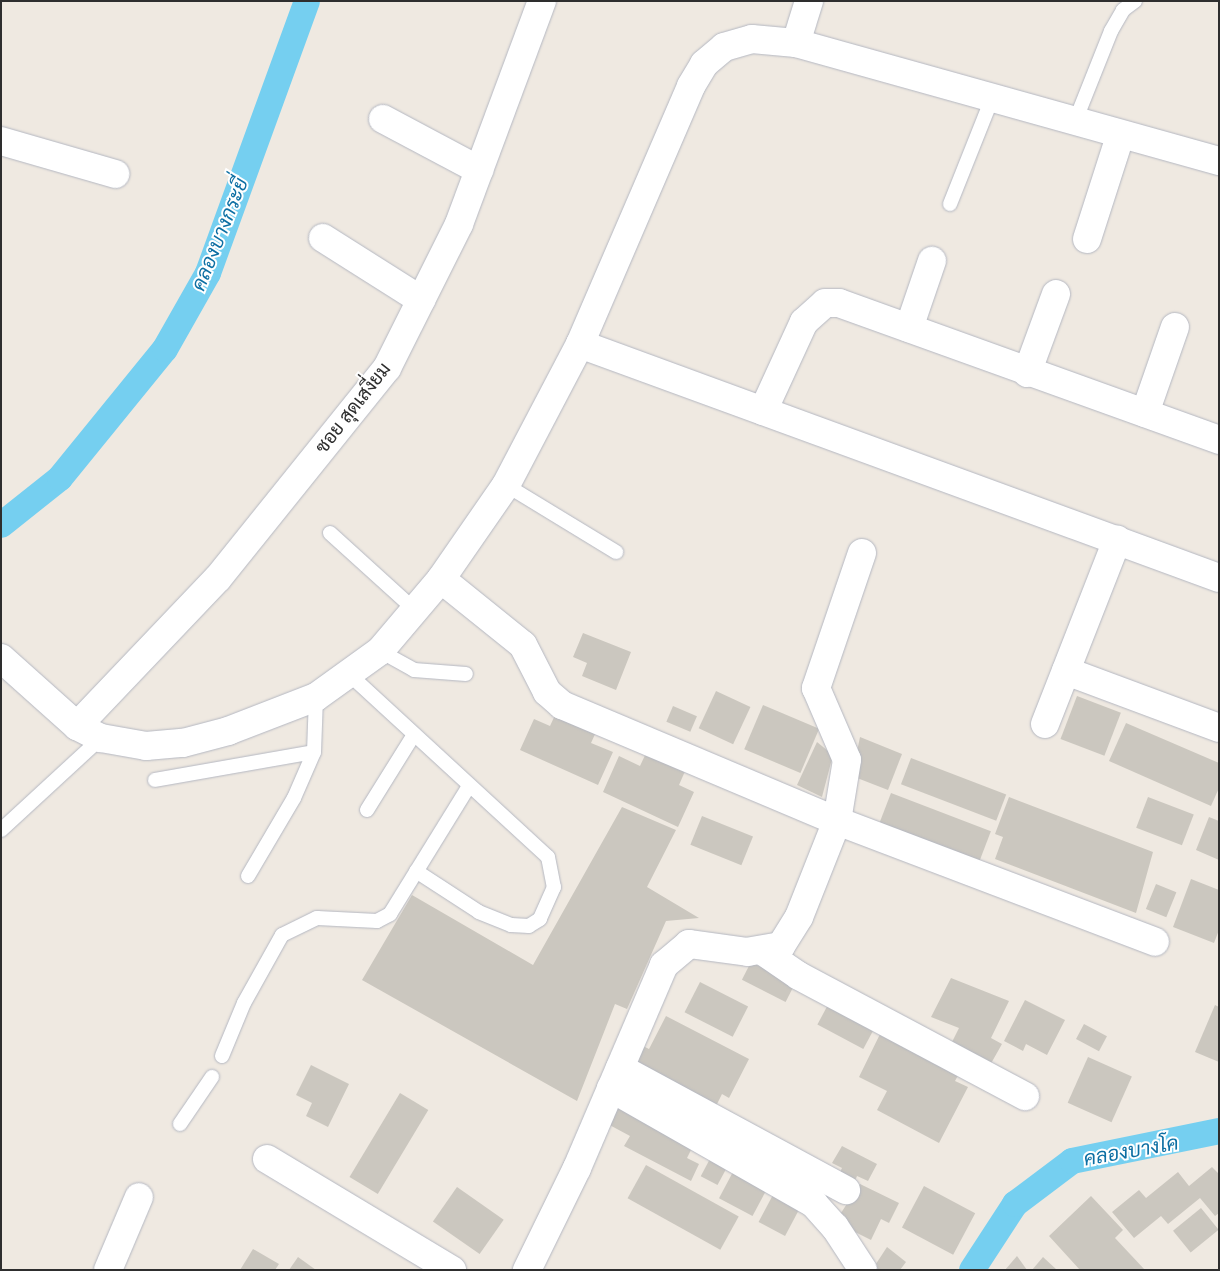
<!DOCTYPE html>
<html>
<head>
<meta charset="utf-8">
<style>
	body { margin:0 }
	#map { position:relative; width:1220px; height:1271px; overflow:hidden; background:#efe9e1; font-family:Mulish,Sarabun,sans-serif }
	div>[style] { position:absolute }
	[style*='--x'] { left:calc(var(--x)*1px); top:calc(var(--y)*1px); width:calc(var(--w)*1px); rotate:calc(var(--a)*1deg) }
	.canal>* { height:26px; margin:-13px; padding:0 13px; transform-origin:13px; border-radius:13px; background:#75cff0 }
	.building>* { inset:0; background:#cbc7bf; transform-origin:0 0 }
	.roads { filter:drop-shadow(0 0 1px #b4b7c1) drop-shadow(0 0 1px #b4b7c1) }
	.lane>* { height:14px; margin:-7px; padding:0 7px; transform-origin:7px; border-radius:7px; background:#fff }
	.street>* { height:28px; margin:-14px; padding:0 14px; transform-origin:14px; border-radius:14px; background:#fff }
	.secondary>* { height:28px; margin:-14px; padding:0 14px; transform-origin:14px; border-radius:14px; background:#fff }
	span { translate:-50% -50%; white-space:nowrap; text-align:center; line-height:1.15; -webkit-text-stroke:4px #fff; paint-order:stroke }
	.street-label { font-size:19px; color:#2e2e2e }
	.water-label { font-size:20px; color:#0d6fa3; font-style:italic }
	.frame { position:absolute; inset:0; border:2px solid #2e2e2e; pointer-events:none }
</style>
</head>
<body>
<div id="map">
	<div class="canal">
		<i style="--x:1;--y:525;--w:75;--a:-38.5"></i>
		<i style="--x:60;--y:478;--w:166;--a:-50.9"></i>
		<i style="--x:165;--y:349;--w:87;--a:-60.5"></i>
		<i style="--x:208;--y:273;--w:289;--a:-70"></i>
		<i style="--x:972;--y:1270;--w:79;--a:-56.9"></i>
		<i style="--x:1015;--y:1204;--w:71;--a:-37"></i>
		<i style="--x:1072;--y:1161;--w:150;--a:-11.5"></i>
	</div>
	<div class="building">
		<i style="clip-path:polygon(583px 633px,631px 652px,616px 690px,582px 676px,587px 663px,573px 657px)"></i>
		<i style="left:716px;top:691px;width:38px;height:41px;rotate:25deg"></i>
		<i style="left:1077px;top:696px;width:47px;height:46px;rotate:21deg"></i>
		<i style="left:763px;top:705px;width:61px;height:48px;rotate:23deg"></i>
		<i style="left:673px;top:706px;width:26px;height:17px;rotate:23deg"></i>
		<i style="clip-path:polygon(556px 713px,596px 732px,591px 743px,613px 752px,598px 785px,520px 750px,534px 719px,550px 726px)"></i>
		<i style="clip-path:polygon(1126px 723px,1219px 763px,1219px 788px,1211px 806px,1109px 761px)"></i>
		<i style="clip-path:polygon(860px 737px,902px 754px,888px 790px,852px 776px)"></i>
		<i style="clip-path:polygon(817px 742px,833px 755px,822px 797px,797px 785px)"></i>
		<i style="clip-path:polygon(647px 751px,686px 769px,679px 785px,694px 792px,678px 827px,603px 792px,619px 756px,640px 766px)"></i>
		<i style="left:911px;top:758px;width:102px;height:28px;rotate:21deg"></i>
		<i style="left:891px;top:793px;width:107px;height:32px;rotate:21deg"></i>
		<i style="clip-path:polygon(1009px 797px,1153px 852px,1136px 913px,995px 859px,1003px 837px,995px 834px)"></i>
		<i style="left:1148px;top:797px;width:49px;height:33px;rotate:21deg"></i>
		<i style="clip-path:polygon(622px 807px,676px 830px,647px 887px,699px 918px,666px 921px,627px 1009px,615px 1004px,577px 1101px,362px 980px,412px 895px,533px 965px)"></i>
		<i style="left:702px;top:816px;width:55px;height:31px;rotate:22deg"></i>
		<i style="clip-path:polygon(1209px 817px,1219px 821px,1219px 860px,1196px 850px)"></i>
		<i style="clip-path:polygon(1191px 879px,1219px 890px,1219px 930px,1214px 943px,1173px 927px)"></i>
		<i style="left:1156px;top:884px;width:22px;height:27px;rotate:22deg"></i>
		<i style="left:751px;top:962px;width:49px;height:20px;rotate:27deg"></i>
		<i style="clip-path:polygon(951px 978px,1009px 1001px,991px 1038px,1002px 1044px,989px 1067px,950px 1046px,959px 1028px,931px 1017px)"></i>
		<i style="left:700px;top:982px;width:54px;height:34px;rotate:27deg"></i>
		<i style="left:831px;top:999px;width:52px;height:29px;rotate:28deg"></i>
		<i style="clip-path:polygon(1025px 1000px,1065px 1020px,1047px 1055px,1026px 1044px,1023px 1051px,1004px 1041px)"></i>
		<i style="clip-path:polygon(1215px 1005px,1219px 1007px,1219px 1062px,1195px 1052px)"></i>
		<i style="clip-path:polygon(666px 1016px,749px 1059px,729px 1098px,722px 1094px,716px 1106px,634px 1064px,643px 1046px,649px 1049px)"></i>
		<i style="left:1084px;top:1024px;width:26px;height:17px;rotate:28deg"></i>
		<i style="clip-path:polygon(882px 1030px,961px 1070px,955px 1081px,968px 1087px,939px 1143px,877px 1110px,887px 1091px,859px 1077px)"></i>
		<i style="left:1088px;top:1057px;width:48px;height:50px;rotate:24deg"></i>
		<i style="clip-path:polygon(311px 1065px,349px 1084px,328px 1127px,306px 1116px,312px 1103px,296px 1095px)"></i>
		<i style="left:400px;top:1093px;width:33px;height:98px;rotate:31deg"></i>
		<i style="clip-path:polygon(617px 1097px,695px 1142px,687px 1158px,699px 1164px,691px 1181px,624px 1146px,630px 1136px,604px 1122px)"></i>
		<i style="clip-path:polygon(842px 1146px,877px 1164px,868px 1181px,857px 1176px,854px 1183px,839px 1174px,842px 1168px,832px 1163px)"></i>
		<i style="left:712px;top:1155px;width:19px;height:24px;rotate:28deg"></i>
		<i style="left:646px;top:1165px;width:106px;height:38px;rotate:29deg"></i>
		<i style="clip-path:polygon(1212px 1167px,1219px 1174px,1219px 1213px,1215px 1216px,1200px 1198px,1168px 1224px,1161px 1216px,1134px 1238px,1112px 1212px,1139px 1190px,1146px 1198px,1178px 1172px,1189px 1186px)"></i>
		<i style="left:734px;top:1170px;width:38px;height:32px;rotate:28deg"></i>
		<i style="clip-path:polygon(860px 1184px,899px 1203px,889px 1223px,881px 1219px,871px 1240px,835px 1222px)"></i>
		<i style="left:924px;top:1186px;width:58px;height:47px;rotate:28deg"></i>
		<i style="left:457px;top:1187px;width:57px;height:42px;rotate:35deg"></i>
		<i style="left:775px;top:1191px;width:30px;height:35px;rotate:28deg"></i>
		<i style="clip-path:polygon(1091px 1196px,1123px 1230px,1115px 1238px,1145px 1270px,1080px 1270px,1049px 1236px)"></i>
		<i style="left:1201px;top:1208px;width:28px;height:36px;rotate:51deg"></i>
		<i style="clip-path:polygon(887px 1247px,906px 1262px,900px 1270px,872px 1270px)"></i>
		<i style="clip-path:polygon(253px 1249px,279px 1264px,275px 1270px,240px 1270px)"></i>
		<i style="clip-path:polygon(1017px 1256px,1027px 1270px,1005px 1270px)"></i>
		<i style="clip-path:polygon(298px 1257px,316px 1270px,289px 1270px)"></i>
		<i style="clip-path:polygon(1043px 1257px,1057px 1270px,1032px 1270px)"></i>
	</div>
	<div class="roads">
		<div class="lane">
			<i style="--x:1074;--y:124;--w:100;--a:-68.3"></i>
			<i style="--x:1111;--y:31;--w:24;--a:-60"></i>
			<i style="--x:1123;--y:10;--w:15;--a:-37"></i>
			<i style="--x:950;--y:204;--w:111;--a:-68.3"></i>
			<i style="--x:506;--y:485;--w:129;--a:31.3"></i>
			<i style="--x:330;--y:533;--w:116;--a:42.2"></i>
			<i style="--x:380;--y:651;--w:39;--a:29"></i>
			<i style="--x:414;--y:670;--w:52;--a:4.4"></i>
			<i style="--x:350;--y:675;--w:269;--a:42.6"></i>
			<i style="--x:548;--y:857;--w:31;--a:79"></i>
			<i style="--x:554;--y:887;--w:35;--a:114"></i>
			<i style="--x:540;--y:919;--w:13;--a:148"></i>
			<i style="--x:529;--y:926;--w:18;--a:-177"></i>
			<i style="--x:511;--y:925;--w:35;--a:-158"></i>
			<i style="--x:479;--y:912;--w:75;--a:-146.9"></i>
			<i style="--x:155;--y:780;--w:161;--a:-10"></i>
			<i style="--x:367;--y:810;--w:87;--a:-58.1"></i>
			<i style="--x:1;--y:830;--w:136;--a:-42.6"></i>
			<i style="--x:248;--y:876;--w:91;--a:-59.5"></i>
			<i style="--x:294;--y:798;--w:50;--a:-66.5"></i>
			<i style="--x:314;--y:752;--w:55;--a:-87.9"></i>
			<i style="--x:222;--y:1056;--w:57;--a:-67.5"></i>
			<i style="--x:244;--y:1003;--w:78;--a:-60.8"></i>
			<i style="--x:282;--y:935;--w:39;--a:-26"></i>
			<i style="--x:317;--y:918;--w:60;--a:2.9"></i>
			<i style="--x:377;--y:921;--w:15;--a:-28"></i>
			<i style="--x:390;--y:914;--w:150;--a:-58.3"></i>
			<i style="--x:180;--y:1124;--w:57;--a:-55.8"></i>
		</div>
		<div class="street">
			<i style="--x:796;--y:43;--w:44;--a:-72.8"></i>
			<i style="--x:383;--y:119;--w:109;--a:28"></i>
			<i style="--x:1;--y:141;--w:119;--a:16.1"></i>
			<i style="--x:323;--y:238;--w:116;--a:32.3"></i>
			<i style="--x:1087;--y:239;--w:108;--a:-72.2"></i>
			<i style="--x:909;--y:328;--w:71;--a:-71.1"></i>
			<i style="--x:580;--y:344;--w:680;--a:20.11"></i>
			<i style="--x:1027;--y:373;--w:84;--a:-69.8"></i>
			<i style="--x:763;--y:411;--w:98;--a:-65.3"></i>
			<i style="--x:804;--y:322;--w:28;--a:-42"></i>
			<i style="--x:825;--y:303;--w:14;--a:0"></i>
			<i style="--x:839;--y:303;--w:404;--a:19.8"></i>
			<i style="--x:1145;--y:413;--w:91;--a:-70.8"></i>
			<i style="--x:862;--y:553;--w:143;--a:108.8"></i>
			<i style="--x:816;--y:688;--w:78;--a:66.7"></i>
			<i style="--x:847;--y:760;--w:62;--a:99.3"></i>
			<i style="--x:837;--y:821;--w:340;--a:20.8"></i>
			<i style="--x:441;--y:579;--w:105;--a:38.8"></i>
			<i style="--x:523;--y:645;--w:53;--a:62.9"></i>
			<i style="--x:547;--y:692;--w:20;--a:41"></i>
			<i style="--x:562;--y:705;--w:298;--a:22.9"></i>
			<i style="--x:837;--y:821;--w:103;--a:111.6"></i>
			<i style="--x:799;--y:917;--w:34;--a:122"></i>
			<i style="--x:781;--y:946;--w:34;--a:170"></i>
			<i style="--x:748;--y:952;--w:60;--a:-172.3"></i>
			<i style="--x:689;--y:944;--w:33;--a:140"></i>
			<i style="--x:664;--y:965;--w:221;--a:113.2"></i>
			<i style="--x:577;--y:1168;--w:114;--a:116.1"></i>
			<i style="--x:1066;--y:671;--w:163;--a:20.4"></i>
			<i style="--x:1045;--y:724;--w:198;--a:-68.6"></i>
			<i style="--x:77;--y:726;--w:204;--a:-46.4"></i>
			<i style="--x:218;--y:578;--w:270;--a:-51.2"></i>
			<i style="--x:387;--y:368;--w:161;--a:-63.4"></i>
			<i style="--x:459;--y:224;--w:238;--a:-69.6"></i>
			<i style="--x:764;--y:952;--w:42;--a:34.4"></i>
			<i style="--x:799;--y:976;--w:256;--a:28"></i>
			<i style="--x:620;--y:1068;--w:257;--a:28.4"></i>
			<i style="--x:611;--y:1088;--w:234;--a:29.7"></i>
			<i style="--x:814;--y:1204;--w:31;--a:48"></i>
			<i style="--x:835;--y:1227;--w:51;--a:56.9"></i>
			<i style="--x:267;--y:1159;--w:216;--a:31"></i>
			<i style="--x:108;--y:1270;--w:79;--a:-67"></i>
		</div>
		<div class="secondary">
			<i style="--x:1;--y:658;--w:102;--a:41.8"></i>
			<i style="--x:77;--y:726;--w:27;--a:27"></i>
			<i style="--x:101;--y:738;--w:46;--a:10.1"></i>
			<i style="--x:146;--y:746;--w:37;--a:-5"></i>
			<i style="--x:183;--y:743;--w:47;--a:-14.9"></i>
			<i style="--x:228;--y:731;--w:94;--a:-21.1"></i>
			<i style="--x:316;--y:697;--w:79;--a:-35.7"></i>
			<i style="--x:380;--y:651;--w:94;--a:-49.7"></i>
			<i style="--x:441;--y:579;--w:114;--a:-55.3"></i>
			<i style="--x:506;--y:485;--w:159;--a:-62.3"></i>
			<i style="--x:580;--y:344;--w:281;--a:-66.7"></i>
			<i style="--x:691;--y:86;--w:26;--a:-59"></i>
			<i style="--x:704;--y:64;--w:26;--a:-40"></i>
			<i style="--x:724;--y:47;--w:29;--a:-16"></i>
			<i style="--x:752;--y:39;--w:44;--a:5.2"></i>
			<i style="--x:796;--y:43;--w:439;--a:15.6"></i>
		</div>
	</div>
	<div class="street-label">
		<span style="left:353px;top:408px;rotate:-52deg">ซอย สุดเสงี่ยม</span>
	</div>
	<div class="water-label">
		<span style="left:219px;top:234px;rotate:-68deg">คลองบางกระยี่</span>
		<span style="left:1131px;top:1150px;rotate:-10deg">คลองบางโค</span>
	</div>
	<div class="frame"></div>
</div>
</body>
</html>
